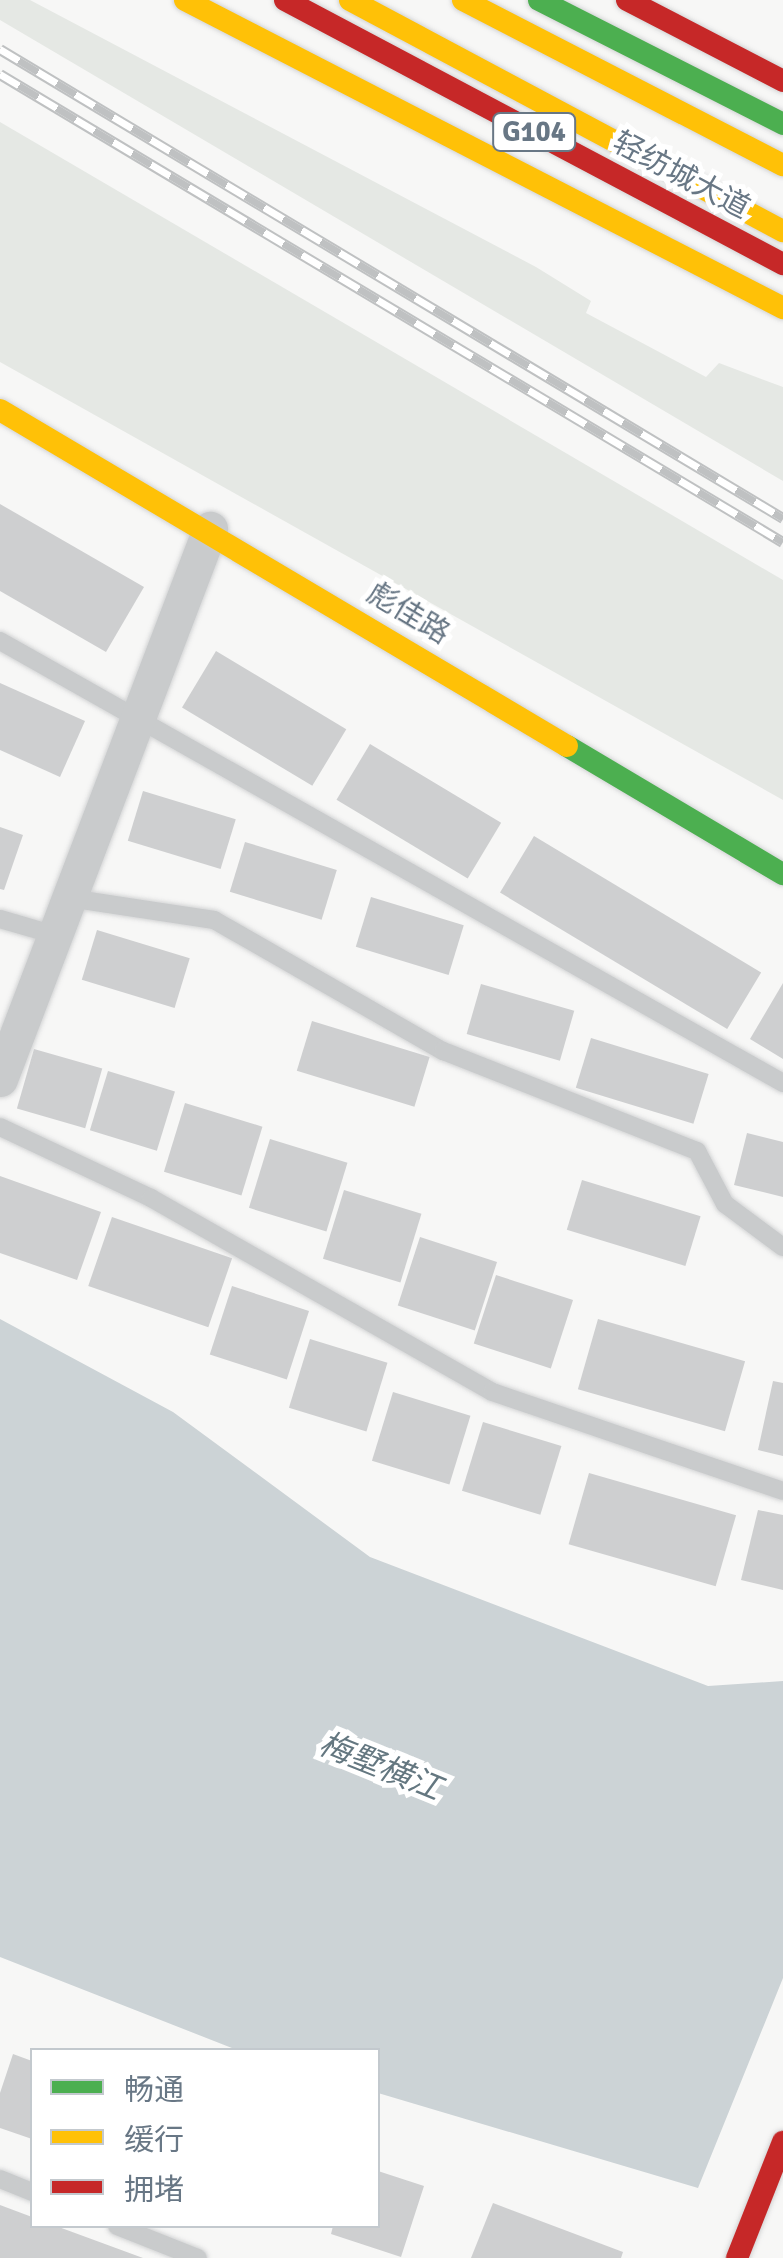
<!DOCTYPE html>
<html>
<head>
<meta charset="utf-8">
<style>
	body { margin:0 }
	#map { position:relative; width:783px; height:2258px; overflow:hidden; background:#f7f7f6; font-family:Signika,"Noto Sans SC",sans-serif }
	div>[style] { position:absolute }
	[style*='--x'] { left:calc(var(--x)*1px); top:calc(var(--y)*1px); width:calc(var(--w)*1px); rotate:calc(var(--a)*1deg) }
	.green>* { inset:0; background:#e5e8e4 }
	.water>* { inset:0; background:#ccd3d6 }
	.building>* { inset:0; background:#cecfd0; transform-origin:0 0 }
	.roads { filter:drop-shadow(0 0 2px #d3d4d5) drop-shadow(0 0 2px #d3d4d5) }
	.lane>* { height:18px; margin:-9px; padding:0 9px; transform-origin:9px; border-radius:9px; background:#c9cbcc }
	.street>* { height:35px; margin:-17.5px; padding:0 17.5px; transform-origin:17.5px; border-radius:17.5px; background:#c9cbcc }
	.fast>* { height:22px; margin:-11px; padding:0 11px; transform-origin:11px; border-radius:11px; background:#4caf50 }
	.slow>* { height:22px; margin:-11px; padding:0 11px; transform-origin:11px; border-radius:11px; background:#ffc107 }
	.jam>* { height:22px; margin:-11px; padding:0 11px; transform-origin:11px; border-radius:11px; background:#c62828 }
	.rail>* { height:11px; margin-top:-5.5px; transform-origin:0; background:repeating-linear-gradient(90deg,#fff 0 22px,#bfc1c2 0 44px); box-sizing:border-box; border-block:2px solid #bfc1c2 }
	span { translate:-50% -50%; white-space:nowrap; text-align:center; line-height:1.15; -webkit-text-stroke:10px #fff; paint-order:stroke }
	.shield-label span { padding:2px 8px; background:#fff; border:2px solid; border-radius:8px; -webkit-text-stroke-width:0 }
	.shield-label { font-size:28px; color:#687785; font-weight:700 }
	.street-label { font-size:30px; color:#687785 }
	.water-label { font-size:32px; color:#647780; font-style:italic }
	.legend { position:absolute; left:30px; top:2048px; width:350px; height:180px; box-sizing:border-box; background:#fff; border:2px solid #c3c9ce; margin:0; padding:12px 18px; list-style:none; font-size:30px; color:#687785 }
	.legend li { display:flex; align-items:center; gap:20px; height:50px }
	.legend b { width:50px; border:2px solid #c3c9ce }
</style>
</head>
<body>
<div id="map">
	<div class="green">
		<i style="clip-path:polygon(0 0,30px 0,536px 267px,591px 301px,586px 313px,706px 377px,719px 363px,783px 387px,783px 481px,0 20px)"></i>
		<i style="clip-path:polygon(0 122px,783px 580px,783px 800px,0 362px)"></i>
	</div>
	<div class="water">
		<i style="clip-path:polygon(0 1319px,173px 1412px,370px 1557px,708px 1686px,783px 1681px,783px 1978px,698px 2188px,378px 2093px,378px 2050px,237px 2050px,0 1957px)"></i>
	</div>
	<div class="building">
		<i style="clip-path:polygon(0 504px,144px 587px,106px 652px,0 591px)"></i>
		<i style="left:216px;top:651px;width:152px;height:66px;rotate:31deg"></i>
		<i style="clip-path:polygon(0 683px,85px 721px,60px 777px,0 750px)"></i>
		<i style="left:370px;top:744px;width:153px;height:65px;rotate:31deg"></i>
		<i style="left:143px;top:791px;width:97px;height:52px;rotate:17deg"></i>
		<i style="clip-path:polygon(0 827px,23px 835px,4px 890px,0 889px)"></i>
		<i style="left:534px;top:836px;width:265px;height:66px;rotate:31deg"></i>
		<i style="left:245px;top:842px;width:96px;height:52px;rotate:17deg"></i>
		<i style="left:371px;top:897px;width:97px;height:52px;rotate:17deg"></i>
		<i style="left:97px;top:930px;width:97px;height:52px;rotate:17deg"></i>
		<i style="clip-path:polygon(783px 983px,783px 1059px,750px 1039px)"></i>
		<i style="left:481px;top:984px;width:97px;height:52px;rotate:16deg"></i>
		<i style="left:312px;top:1021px;width:123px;height:52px;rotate:17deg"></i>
		<i style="left:591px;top:1038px;width:123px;height:52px;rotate:17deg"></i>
		<i style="left:34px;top:1049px;width:71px;height:62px;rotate:16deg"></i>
		<i style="left:108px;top:1071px;width:70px;height:62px;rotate:17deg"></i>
		<i style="left:185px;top:1103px;width:81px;height:72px;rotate:17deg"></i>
		<i style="clip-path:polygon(747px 1133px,783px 1142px,783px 1197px,734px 1185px)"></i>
		<i style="left:270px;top:1139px;width:81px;height:72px;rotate:17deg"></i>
		<i style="clip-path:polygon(0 1176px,101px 1212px,77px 1280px,0 1253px)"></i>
		<i style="left:582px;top:1180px;width:124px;height:52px;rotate:17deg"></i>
		<i style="left:344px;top:1190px;width:81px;height:72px;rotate:17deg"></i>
		<i style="left:112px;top:1217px;width:127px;height:73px;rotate:19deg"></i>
		<i style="left:420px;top:1237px;width:81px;height:72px;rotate:18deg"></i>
		<i style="left:496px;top:1275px;width:81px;height:72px;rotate:18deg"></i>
		<i style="left:232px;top:1286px;width:81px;height:72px;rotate:18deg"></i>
		<i style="left:598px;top:1319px;width:153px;height:73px;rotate:16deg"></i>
		<i style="left:310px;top:1339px;width:81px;height:72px;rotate:17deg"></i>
		<i style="clip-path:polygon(773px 1381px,783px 1383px,783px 1456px,758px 1450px)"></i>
		<i style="left:393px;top:1392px;width:81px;height:72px;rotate:17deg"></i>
		<i style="left:483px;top:1422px;width:82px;height:72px;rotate:17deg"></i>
		<i style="left:589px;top:1473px;width:153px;height:74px;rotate:16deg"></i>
		<i style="clip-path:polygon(758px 1510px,783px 1515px,783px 1590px,741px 1580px)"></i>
		<i style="clip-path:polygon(13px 2054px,32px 2061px,32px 2139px,0 2128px,0 2093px)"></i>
		<i style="clip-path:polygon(378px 2171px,424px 2186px,401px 2257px,331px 2234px,333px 2226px,378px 2226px)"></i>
		<i style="clip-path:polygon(493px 2203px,623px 2252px,621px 2258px,471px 2258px)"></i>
		<i style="clip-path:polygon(0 2205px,32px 2217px,32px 2226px,56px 2226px,143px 2258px,0 2258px)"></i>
	</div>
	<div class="roads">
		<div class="lane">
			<i style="--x:0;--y:641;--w:899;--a:29.44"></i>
			<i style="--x:69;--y:898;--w:147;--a:8.6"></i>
			<i style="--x:214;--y:920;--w:264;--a:29.8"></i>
			<i style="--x:443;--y:1051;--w:273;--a:21.5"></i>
			<i style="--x:697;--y:1151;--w:60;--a:62.2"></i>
			<i style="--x:725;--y:1204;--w:72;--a:36.6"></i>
			<i style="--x:0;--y:919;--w:57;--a:16.2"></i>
			<i style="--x:0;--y:1127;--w:167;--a:25.2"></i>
			<i style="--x:151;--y:1198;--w:392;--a:29.6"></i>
			<i style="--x:492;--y:1392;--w:307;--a:18.8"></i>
			<i style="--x:0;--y:2179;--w:35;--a:22"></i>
			<i style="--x:117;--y:2226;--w:87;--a:21.6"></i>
		</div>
		<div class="street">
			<i style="--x:0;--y:1079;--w:589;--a:-69.1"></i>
		</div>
		<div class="fast">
			<i style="--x:539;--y:0;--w:274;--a:26.9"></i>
			<i style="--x:567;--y:746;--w:251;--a:30.7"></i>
		</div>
		<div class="slow">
			<i style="--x:185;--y:0;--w:673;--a:27.25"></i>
			<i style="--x:350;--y:0;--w:491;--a:28.1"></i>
			<i style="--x:463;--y:0;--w:360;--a:27.3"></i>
			<i style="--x:0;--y:410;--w:659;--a:30.65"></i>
		</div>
		<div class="jam">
			<i style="--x:285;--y:0;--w:564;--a:27.93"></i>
			<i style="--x:627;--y:0;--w:176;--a:27.4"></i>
			<i style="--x:737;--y:2258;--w:125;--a:-68.4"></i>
		</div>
	</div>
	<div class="rail">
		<i style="--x:0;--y:49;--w:913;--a:30.92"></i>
		<i style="--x:0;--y:74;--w:912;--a:30.87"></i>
	</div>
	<div class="shield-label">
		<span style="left:534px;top:132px">G104</span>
	</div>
	<div class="street-label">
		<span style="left:681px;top:176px;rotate:28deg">轻纺城大道</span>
		<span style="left:408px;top:614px;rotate:31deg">彪佳路</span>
	</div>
	<div class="water-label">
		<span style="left:380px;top:1767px;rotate:22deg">梅墅横江</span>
	</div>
	<ul class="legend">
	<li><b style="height:12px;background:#4caf50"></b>畅通</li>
	<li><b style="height:12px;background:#ffc107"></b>缓行</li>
	<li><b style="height:12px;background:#c62828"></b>拥堵</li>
	</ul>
</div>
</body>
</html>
